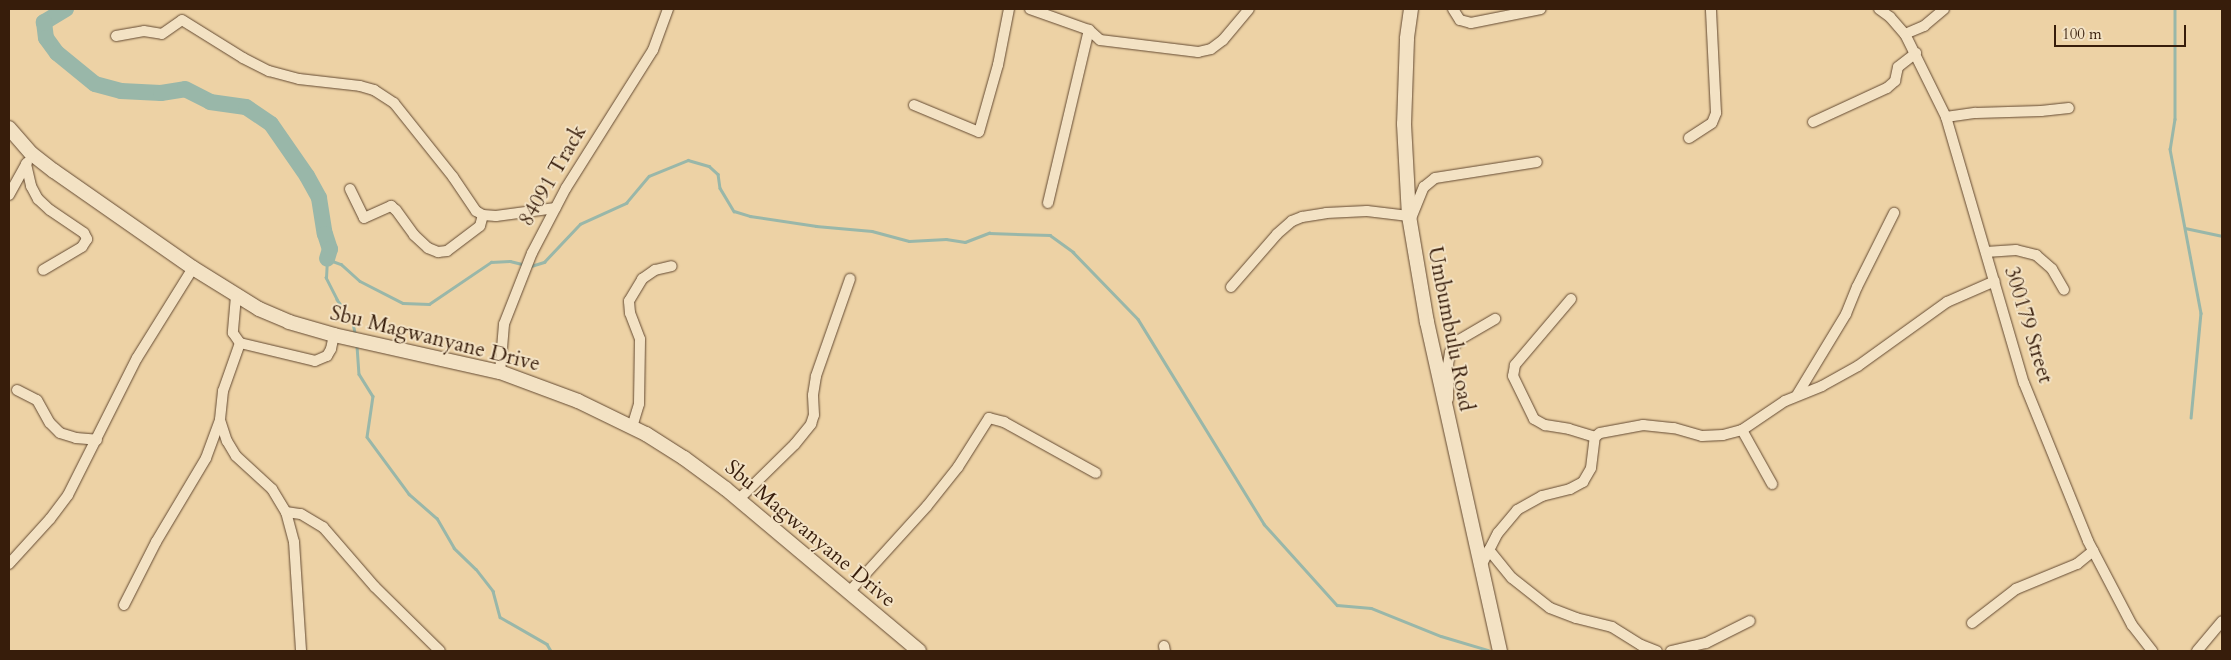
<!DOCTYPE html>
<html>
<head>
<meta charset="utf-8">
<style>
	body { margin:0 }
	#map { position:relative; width:2231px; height:660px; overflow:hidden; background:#edd2a5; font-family:Cardo,serif }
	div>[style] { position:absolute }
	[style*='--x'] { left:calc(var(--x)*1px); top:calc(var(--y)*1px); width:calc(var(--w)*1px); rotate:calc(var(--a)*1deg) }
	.stream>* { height:2.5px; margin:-1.25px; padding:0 1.25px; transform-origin:1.25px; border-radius:1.25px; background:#99b7a9 }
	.river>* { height:16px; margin:-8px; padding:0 8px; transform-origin:8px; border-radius:8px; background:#99b7a9 }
	.roads { filter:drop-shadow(0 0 1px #644a32) drop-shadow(0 0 1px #644a32) }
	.minor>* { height:10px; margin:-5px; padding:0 5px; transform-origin:5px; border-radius:5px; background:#f3e2c4 }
	.secondary>* { height:14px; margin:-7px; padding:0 7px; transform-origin:7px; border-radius:7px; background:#f3e2c4 }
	span { translate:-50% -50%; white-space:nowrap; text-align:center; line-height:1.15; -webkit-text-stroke:4px #f3e2c4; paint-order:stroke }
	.street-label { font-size:21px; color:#371d0b }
	.frame { position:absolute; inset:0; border:10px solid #371d0b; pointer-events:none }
	.scale { position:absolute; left:2054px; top:25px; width:132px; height:22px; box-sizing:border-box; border:2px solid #371d0b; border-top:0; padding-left:6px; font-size:15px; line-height:18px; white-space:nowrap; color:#371d0b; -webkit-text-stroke:4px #f3e2c4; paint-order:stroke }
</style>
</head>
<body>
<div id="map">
	<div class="stream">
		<i style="--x:2175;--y:9;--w:110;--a:90"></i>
		<i style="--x:2175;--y:119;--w:30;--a:99"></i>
		<i style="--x:2170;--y:149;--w:167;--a:79.3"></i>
		<i style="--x:2201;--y:313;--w:105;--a:95.4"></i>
		<i style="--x:2185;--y:228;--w:38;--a:12"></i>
		<i style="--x:531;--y:266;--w:14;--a:-17"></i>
		<i style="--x:544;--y:262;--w:52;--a:-46.5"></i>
		<i style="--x:580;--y:224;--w:51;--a:-24.5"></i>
		<i style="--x:626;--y:203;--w:35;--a:-50"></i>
		<i style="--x:649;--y:176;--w:42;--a:-22.3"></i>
		<i style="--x:688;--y:160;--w:22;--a:16"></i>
		<i style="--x:709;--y:166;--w:12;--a:42"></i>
		<i style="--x:718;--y:174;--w:14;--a:82"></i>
		<i style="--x:720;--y:188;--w:27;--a:59"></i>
		<i style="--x:734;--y:211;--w:17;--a:17"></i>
		<i style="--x:750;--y:216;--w:67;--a:8.6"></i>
		<i style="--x:816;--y:226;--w:56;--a:5.1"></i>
		<i style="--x:872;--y:231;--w:38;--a:15"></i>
		<i style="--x:909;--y:241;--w:37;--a:-3"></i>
		<i style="--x:946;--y:239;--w:19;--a:9"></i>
		<i style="--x:965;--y:242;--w:26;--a:-21"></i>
		<i style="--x:989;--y:233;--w:61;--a:1.9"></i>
		<i style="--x:1050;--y:235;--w:29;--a:36"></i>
		<i style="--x:1073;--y:252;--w:93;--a:45.9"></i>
		<i style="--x:1138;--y:319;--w:241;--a:58.4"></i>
		<i style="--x:1264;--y:524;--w:109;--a:48"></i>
		<i style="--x:1337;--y:605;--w:34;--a:5"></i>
		<i style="--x:1371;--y:608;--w:75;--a:21.8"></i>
		<i style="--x:1441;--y:636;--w:49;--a:16.6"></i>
		<i style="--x:355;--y:335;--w:14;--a:-102"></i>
		<i style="--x:352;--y:321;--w:26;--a:-126"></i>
		<i style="--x:337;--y:300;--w:25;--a:-117"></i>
		<i style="--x:326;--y:278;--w:19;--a:-87"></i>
		<i style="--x:327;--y:259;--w:15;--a:20"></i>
		<i style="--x:341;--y:264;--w:25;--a:42"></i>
		<i style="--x:360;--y:281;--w:48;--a:27.1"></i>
		<i style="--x:403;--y:303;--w:26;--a:2"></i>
		<i style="--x:429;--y:304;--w:75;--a:-34.1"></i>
		<i style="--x:491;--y:262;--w:19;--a:-3"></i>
		<i style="--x:510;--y:261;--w:16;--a:14"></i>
		<i style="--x:357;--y:346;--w:28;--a:86"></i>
		<i style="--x:359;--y:374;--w:26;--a:58"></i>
		<i style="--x:373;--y:396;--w:41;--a:98.3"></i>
		<i style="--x:367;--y:437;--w:71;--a:53.6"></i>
		<i style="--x:409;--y:494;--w:37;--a:41"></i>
		<i style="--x:437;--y:518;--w:34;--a:60"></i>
		<i style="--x:454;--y:548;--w:30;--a:44"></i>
		<i style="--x:476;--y:569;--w:28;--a:52"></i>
		<i style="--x:493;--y:591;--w:27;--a:75"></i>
		<i style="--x:500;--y:617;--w:54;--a:29.9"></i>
		<i style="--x:547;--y:644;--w:8;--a:60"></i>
	</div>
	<div class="river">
		<i style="--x:66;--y:9;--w:26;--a:149"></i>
		<i style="--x:44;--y:22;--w:16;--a:83"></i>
		<i style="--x:46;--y:38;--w:19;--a:54"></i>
		<i style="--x:57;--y:53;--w:49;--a:39.2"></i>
		<i style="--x:95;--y:84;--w:27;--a:15"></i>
		<i style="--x:121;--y:91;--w:40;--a:2.9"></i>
		<i style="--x:161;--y:93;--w:24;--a:-9"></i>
		<i style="--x:185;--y:89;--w:28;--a:27"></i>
		<i style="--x:210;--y:102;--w:36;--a:8"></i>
		<i style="--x:246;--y:107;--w:30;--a:34"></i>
		<i style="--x:271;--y:124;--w:63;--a:55.3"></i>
		<i style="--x:307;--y:176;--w:25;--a:61"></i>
		<i style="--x:319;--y:198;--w:36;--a:81"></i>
		<i style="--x:325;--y:234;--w:16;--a:72"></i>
		<i style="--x:330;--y:249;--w:10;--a:107"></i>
	</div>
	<div class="roads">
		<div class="minor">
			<i style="--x:1030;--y:9;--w:63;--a:19.6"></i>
			<i style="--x:1089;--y:30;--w:15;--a:42"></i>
			<i style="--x:1100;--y:40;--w:99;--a:7"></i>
			<i style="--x:1198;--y:52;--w:13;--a:-13"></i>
			<i style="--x:1211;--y:49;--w:15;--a:-37"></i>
			<i style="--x:1223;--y:40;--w:40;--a:-50"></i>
			<i style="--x:1453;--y:9;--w:13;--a:58"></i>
			<i style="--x:1460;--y:20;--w:11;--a:15"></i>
			<i style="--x:1471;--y:23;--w:71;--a:-11.3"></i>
			<i style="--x:1879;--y:9;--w:14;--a:36"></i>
			<i style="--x:1890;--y:17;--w:23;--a:49"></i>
			<i style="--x:1905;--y:34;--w:93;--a:63.7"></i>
			<i style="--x:1946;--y:117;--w:277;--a:73.7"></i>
			<i style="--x:2024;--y:383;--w:170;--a:67.9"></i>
			<i style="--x:2088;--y:541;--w:95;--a:62.4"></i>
			<i style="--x:2132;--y:625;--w:33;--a:52"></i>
			<i style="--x:1905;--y:34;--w:21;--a:-23"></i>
			<i style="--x:1924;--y:26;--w:26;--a:-40"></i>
			<i style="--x:116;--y:36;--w:28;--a:-10"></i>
			<i style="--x:144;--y:31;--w:18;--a:9"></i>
			<i style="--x:162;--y:34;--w:24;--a:-35"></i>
			<i style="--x:182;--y:20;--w:72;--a:31.9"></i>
			<i style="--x:243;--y:58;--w:29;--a:27"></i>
			<i style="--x:269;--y:71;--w:31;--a:15"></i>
			<i style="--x:299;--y:79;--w:61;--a:6.5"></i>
			<i style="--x:360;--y:86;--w:15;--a:16"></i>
			<i style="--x:374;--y:90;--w:24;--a:33"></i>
			<i style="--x:394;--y:103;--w:95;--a:51.4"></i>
			<i style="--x:453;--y:177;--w:41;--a:55.9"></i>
			<i style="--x:476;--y:211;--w:8;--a:30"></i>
			<i style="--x:483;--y:215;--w:13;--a:4"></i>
			<i style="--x:496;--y:216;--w:60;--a:-7.7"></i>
			<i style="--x:914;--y:105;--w:70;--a:22.6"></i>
			<i style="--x:979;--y:132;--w:70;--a:-74.2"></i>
			<i style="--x:998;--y:65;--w:57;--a:-78.9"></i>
			<i style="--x:1946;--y:117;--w:30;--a:-8"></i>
			<i style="--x:1976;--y:113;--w:65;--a:-1.8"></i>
			<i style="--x:2041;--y:111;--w:28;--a:-6"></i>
			<i style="--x:1813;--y:122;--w:81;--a:-24.7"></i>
			<i style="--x:1887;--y:88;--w:11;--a:-41"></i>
			<i style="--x:1895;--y:81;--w:14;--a:-78"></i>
			<i style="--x:1898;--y:67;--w:23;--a:-38"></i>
			<i style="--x:1689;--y:138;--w:27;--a:-33"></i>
			<i style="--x:1712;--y:123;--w:11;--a:-68"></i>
			<i style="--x:1716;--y:113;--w:104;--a:-92.8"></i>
			<i style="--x:26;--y:164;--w:23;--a:77"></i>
			<i style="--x:31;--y:186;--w:15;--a:62"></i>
			<i style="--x:38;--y:199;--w:16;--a:43"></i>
			<i style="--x:50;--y:210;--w:41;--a:34.1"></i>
			<i style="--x:84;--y:233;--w:7;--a:63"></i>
			<i style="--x:87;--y:239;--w:9;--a:122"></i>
			<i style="--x:82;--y:247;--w:45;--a:149.5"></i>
			<i style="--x:350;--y:189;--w:32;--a:64"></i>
			<i style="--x:364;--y:218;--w:30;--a:-24"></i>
			<i style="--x:391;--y:206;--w:6;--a:39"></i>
			<i style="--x:396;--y:210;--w:31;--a:54"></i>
			<i style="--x:414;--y:235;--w:19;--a:43"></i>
			<i style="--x:428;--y:248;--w:11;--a:22"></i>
			<i style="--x:438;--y:252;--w:9;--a:-6"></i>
			<i style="--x:447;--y:251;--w:41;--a:-37.1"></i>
			<i style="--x:480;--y:226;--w:11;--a:-75"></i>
			<i style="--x:9;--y:195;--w:37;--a:-61"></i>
			<i style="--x:1048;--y:203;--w:178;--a:-76.7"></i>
			<i style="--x:1410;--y:221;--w:37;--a:-68"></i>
			<i style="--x:1424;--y:187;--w:14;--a:-39"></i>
			<i style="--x:1435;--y:178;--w:103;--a:-8.9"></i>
			<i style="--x:1986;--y:252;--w:30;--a:-4"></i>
			<i style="--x:2016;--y:250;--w:21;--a:14"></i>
			<i style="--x:2036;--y:255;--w:21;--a:41"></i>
			<i style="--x:2052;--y:269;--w:24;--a:60"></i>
			<i style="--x:1231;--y:287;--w:70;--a:-49"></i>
			<i style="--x:1277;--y:234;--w:20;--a:-41"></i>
			<i style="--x:1292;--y:221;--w:11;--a:-22"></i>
			<i style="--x:1302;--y:217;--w:24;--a:-9"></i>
			<i style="--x:1326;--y:213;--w:41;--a:-2.8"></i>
			<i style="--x:1367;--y:211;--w:42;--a:6.8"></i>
			<i style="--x:236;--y:296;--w:37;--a:95"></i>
			<i style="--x:233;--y:333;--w:12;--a:55"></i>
			<i style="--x:240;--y:343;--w:51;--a:109.5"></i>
			<i style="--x:223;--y:391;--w:29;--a:96"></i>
			<i style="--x:220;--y:420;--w:22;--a:72"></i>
			<i style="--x:227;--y:441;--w:17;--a:59"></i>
			<i style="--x:236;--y:456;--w:49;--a:42.5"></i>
			<i style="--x:272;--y:489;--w:27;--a:59"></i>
			<i style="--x:286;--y:512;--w:31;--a:75"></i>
			<i style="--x:294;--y:542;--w:109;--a:86.3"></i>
			<i style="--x:1571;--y:299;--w:87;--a:130.3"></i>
			<i style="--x:1515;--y:365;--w:11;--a:100"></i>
			<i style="--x:1513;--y:376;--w:48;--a:64"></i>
			<i style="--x:1534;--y:419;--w:13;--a:29"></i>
			<i style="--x:1545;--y:425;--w:24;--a:9"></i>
			<i style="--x:1569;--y:429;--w:27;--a:17"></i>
			<i style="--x:240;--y:343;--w:77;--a:13.5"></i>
			<i style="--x:315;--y:361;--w:13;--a:-23"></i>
			<i style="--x:327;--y:356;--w:8;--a:-60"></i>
			<i style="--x:331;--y:349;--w:14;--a:-78"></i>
			<i style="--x:500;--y:372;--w:48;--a:-85.2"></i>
			<i style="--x:504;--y:324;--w:76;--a:-68.5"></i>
			<i style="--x:532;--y:253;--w:73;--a:-62.4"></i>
			<i style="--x:566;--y:188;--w:163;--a:-57.8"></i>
			<i style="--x:653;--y:50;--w:44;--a:-69.9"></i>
			<i style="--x:17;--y:390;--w:22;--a:27"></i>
			<i style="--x:37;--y:400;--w:26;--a:61"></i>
			<i style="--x:50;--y:423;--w:14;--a:45"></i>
			<i style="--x:60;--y:433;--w:17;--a:17"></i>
			<i style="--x:76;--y:438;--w:21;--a:5"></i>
			<i style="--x:1797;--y:395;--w:95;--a:-58.8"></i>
			<i style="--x:1846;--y:314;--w:29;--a:-68"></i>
			<i style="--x:1857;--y:287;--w:83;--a:-63.4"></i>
			<i style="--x:1448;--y:399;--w:34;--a:-90"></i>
			<i style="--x:1448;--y:365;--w:13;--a:-81"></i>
			<i style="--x:1450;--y:352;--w:15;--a:-53"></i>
			<i style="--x:1459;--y:340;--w:42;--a:-30.3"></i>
			<i style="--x:632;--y:427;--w:24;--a:-73"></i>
			<i style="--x:639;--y:404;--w:65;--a:-89.1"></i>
			<i style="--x:640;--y:339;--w:28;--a:-111"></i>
			<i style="--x:630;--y:313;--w:12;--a:-95"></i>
			<i style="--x:629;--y:301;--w:26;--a:-59"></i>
			<i style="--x:642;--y:279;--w:16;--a:-35"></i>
			<i style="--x:655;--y:270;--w:17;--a:-13"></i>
			<i style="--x:1742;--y:430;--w:62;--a:60.9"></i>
			<i style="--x:739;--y:499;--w:78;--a:-44.5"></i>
			<i style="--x:795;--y:444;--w:26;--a:-51"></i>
			<i style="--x:811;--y:424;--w:9;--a:-72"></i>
			<i style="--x:814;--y:415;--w:20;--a:-93"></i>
			<i style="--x:813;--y:395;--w:19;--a:-81"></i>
			<i style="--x:816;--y:376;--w:103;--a:-70.7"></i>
			<i style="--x:286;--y:512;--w:15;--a:8"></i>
			<i style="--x:301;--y:514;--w:26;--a:31"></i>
			<i style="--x:323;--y:527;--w:79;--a:49.1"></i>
			<i style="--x:375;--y:587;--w:91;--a:44.6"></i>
			<i style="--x:1489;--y:550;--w:36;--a:51"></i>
			<i style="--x:1512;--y:578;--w:48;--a:38.3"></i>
			<i style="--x:1550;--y:608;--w:28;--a:21"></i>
			<i style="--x:1576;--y:618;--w:37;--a:14"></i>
			<i style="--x:1612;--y:627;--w:34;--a:32"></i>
			<i style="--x:1641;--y:645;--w:17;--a:21"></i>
			<i style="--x:9;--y:564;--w:61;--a:-47.7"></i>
			<i style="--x:50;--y:519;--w:30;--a:-53"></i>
			<i style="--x:68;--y:495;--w:153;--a:-63.3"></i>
			<i style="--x:137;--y:358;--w:106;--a:-58.1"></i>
			<i style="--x:1481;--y:566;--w:37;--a:-63"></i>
			<i style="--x:1498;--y:533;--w:30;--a:-50"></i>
			<i style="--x:1517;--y:510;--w:29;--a:-29"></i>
			<i style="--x:1542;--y:496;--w:29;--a:-14"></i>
			<i style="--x:1570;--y:489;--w:15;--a:-28"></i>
			<i style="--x:1583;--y:482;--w:16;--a:-60"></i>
			<i style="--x:1591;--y:468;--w:31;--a:-83"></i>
			<i style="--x:1595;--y:437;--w:6;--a:-39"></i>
			<i style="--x:1600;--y:433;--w:44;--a:-10.5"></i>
			<i style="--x:1643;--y:425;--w:31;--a:6"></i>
			<i style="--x:1674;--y:428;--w:29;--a:16"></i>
			<i style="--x:1702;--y:436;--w:21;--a:-3"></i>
			<i style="--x:1723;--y:435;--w:20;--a:-15"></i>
			<i style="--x:1742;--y:430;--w:52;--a:-34"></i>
			<i style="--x:1785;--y:401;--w:40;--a:-22"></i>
			<i style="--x:1822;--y:386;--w:41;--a:-29.1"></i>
			<i style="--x:1858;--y:366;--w:110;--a:-35.7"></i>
			<i style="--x:1947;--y:302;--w:52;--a:-23.6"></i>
			<i style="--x:849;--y:592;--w:116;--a:-47.8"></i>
			<i style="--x:927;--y:506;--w:50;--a:-51.5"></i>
			<i style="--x:958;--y:467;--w:58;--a:-57.7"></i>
			<i style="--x:989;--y:418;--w:16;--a:15"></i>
			<i style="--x:1004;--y:422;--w:105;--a:29"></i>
			<i style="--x:124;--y:605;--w:71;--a:-63.1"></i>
			<i style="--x:156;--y:542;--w:98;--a:-59.2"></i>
			<i style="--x:206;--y:458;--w:40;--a:-69.8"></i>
			<i style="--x:1972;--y:623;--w:56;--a:-37.7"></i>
			<i style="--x:2016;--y:589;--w:66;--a:-22.3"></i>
			<i style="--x:2077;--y:564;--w:21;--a:-39"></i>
			<i style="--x:1164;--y:646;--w:5;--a:79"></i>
			<i style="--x:1671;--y:651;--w:36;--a:-13"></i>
			<i style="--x:1706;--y:643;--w:49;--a:-26.6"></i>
			<i style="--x:2197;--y:651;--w:39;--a:-50"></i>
		</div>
		<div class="secondary">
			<i style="--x:1411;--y:9;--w:30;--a:98"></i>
			<i style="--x:1407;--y:39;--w:85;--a:92"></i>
			<i style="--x:1404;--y:124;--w:92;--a:86.9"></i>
			<i style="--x:1409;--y:216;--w:108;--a:80.4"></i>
			<i style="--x:1427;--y:322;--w:337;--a:77.5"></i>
			<i style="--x:9;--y:128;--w:35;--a:49"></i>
			<i style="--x:32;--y:154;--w:28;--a:38"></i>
			<i style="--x:54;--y:171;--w:169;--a:34.9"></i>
			<i style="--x:193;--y:268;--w:78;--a:31.8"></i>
			<i style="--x:259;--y:309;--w:33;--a:23"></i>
			<i style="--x:289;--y:322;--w:47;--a:16.1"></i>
			<i style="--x:334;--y:335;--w:170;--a:12.6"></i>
			<i style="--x:500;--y:372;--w:83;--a:20.4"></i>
			<i style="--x:578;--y:401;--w:76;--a:25.9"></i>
			<i style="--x:646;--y:434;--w:45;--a:32.3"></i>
			<i style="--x:684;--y:458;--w:52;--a:36.4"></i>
			<i style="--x:726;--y:489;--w:252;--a:40"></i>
		</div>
	</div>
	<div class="street-label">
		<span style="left:553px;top:176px;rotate:-60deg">84091 Track</span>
		<span style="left:2028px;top:325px;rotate:73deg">300179 Street</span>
		<span style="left:1450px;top:329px;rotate:79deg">Umbumbulu Road</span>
		<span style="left:435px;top:339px;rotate:14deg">Sbu Magwanyane Drive</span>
		<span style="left:810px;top:534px;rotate:40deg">Sbu Magwanyane Drive</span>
	</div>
	<div class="frame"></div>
	<div class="scale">100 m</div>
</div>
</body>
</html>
